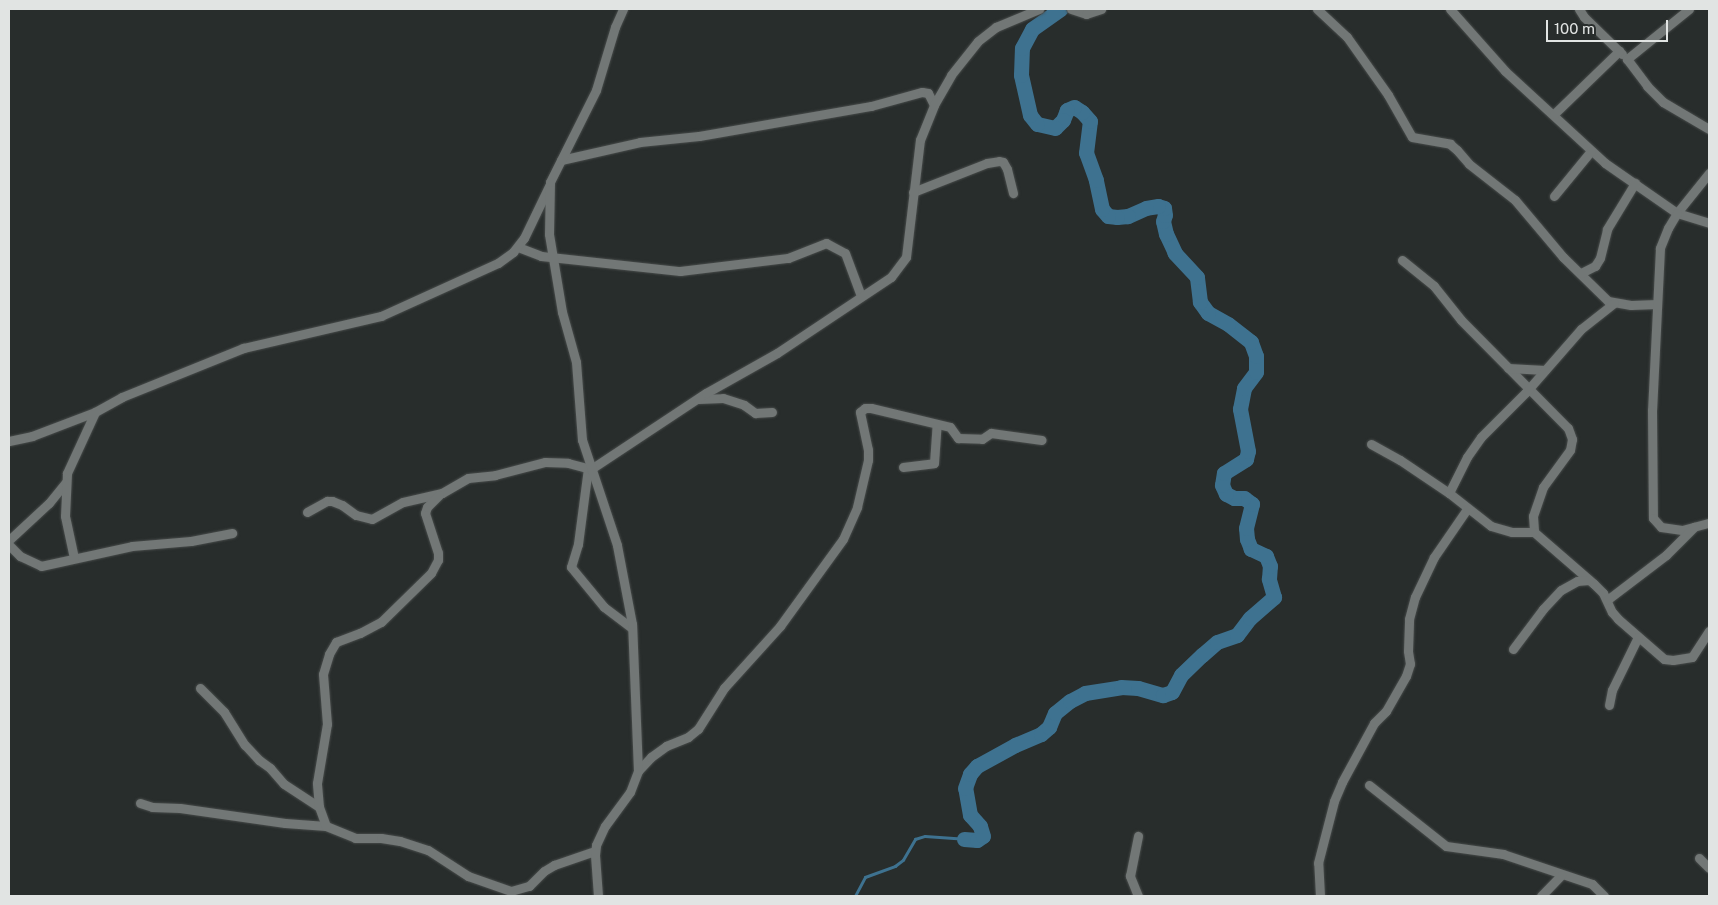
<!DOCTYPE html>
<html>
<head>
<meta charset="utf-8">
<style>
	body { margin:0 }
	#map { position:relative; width:1718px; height:905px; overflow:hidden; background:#282d2c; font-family:"Public Sans",sans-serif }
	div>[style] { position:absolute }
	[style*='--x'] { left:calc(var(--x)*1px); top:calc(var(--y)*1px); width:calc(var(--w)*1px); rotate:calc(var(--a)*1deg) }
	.stream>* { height:2.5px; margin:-1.25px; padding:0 1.25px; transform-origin:1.25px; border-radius:1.25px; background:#3e7290 }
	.river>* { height:15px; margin:-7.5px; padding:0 7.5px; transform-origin:7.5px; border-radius:7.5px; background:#3e7290 }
	.roads { filter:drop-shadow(0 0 1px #474b4a) drop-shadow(0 0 1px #474b4a) }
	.minor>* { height:9px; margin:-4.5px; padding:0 4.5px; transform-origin:4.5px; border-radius:4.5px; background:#727776 }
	span { translate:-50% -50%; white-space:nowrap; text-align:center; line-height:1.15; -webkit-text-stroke:5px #282d2c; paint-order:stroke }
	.frame { position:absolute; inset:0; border:10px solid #e1e4e3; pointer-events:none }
	.scale { position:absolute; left:1546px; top:20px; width:122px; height:22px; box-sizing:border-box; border:2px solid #e1e4e3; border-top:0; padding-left:6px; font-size:15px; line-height:18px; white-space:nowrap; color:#e1e4e3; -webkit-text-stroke:4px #282d2c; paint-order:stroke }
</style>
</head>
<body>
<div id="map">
	<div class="stream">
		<i style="--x:855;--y:896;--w:21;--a:-62"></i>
		<i style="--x:865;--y:877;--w:32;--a:-20"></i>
		<i style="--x:895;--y:866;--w:10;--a:-37"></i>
		<i style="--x:903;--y:860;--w:24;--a:-60"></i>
		<i style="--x:915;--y:839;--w:10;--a:-17"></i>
		<i style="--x:925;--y:836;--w:39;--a:4"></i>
	</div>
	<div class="river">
		<i style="--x:964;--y:839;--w:13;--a:4"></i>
		<i style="--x:977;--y:840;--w:7;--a:-34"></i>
		<i style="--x:983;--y:836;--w:10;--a:-107"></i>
		<i style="--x:980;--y:826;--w:15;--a:-132"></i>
		<i style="--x:970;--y:815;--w:27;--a:-100"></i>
		<i style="--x:965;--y:788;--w:15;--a:-70"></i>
		<i style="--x:970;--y:774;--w:11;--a:-49"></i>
		<i style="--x:977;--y:766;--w:43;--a:-28.9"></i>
		<i style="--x:1015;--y:745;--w:28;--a:-23"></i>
		<i style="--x:1041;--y:734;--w:11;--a:-41"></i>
		<i style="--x:1049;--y:727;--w:15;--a:-67"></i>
		<i style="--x:1055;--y:713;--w:19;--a:-39"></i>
		<i style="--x:1070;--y:701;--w:17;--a:-28"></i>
		<i style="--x:1085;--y:693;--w:36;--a:-9"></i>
		<i style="--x:1121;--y:687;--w:17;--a:3"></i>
		<i style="--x:1138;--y:688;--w:26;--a:16"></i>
		<i style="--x:1163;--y:695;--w:9;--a:-18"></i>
		<i style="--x:1172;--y:692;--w:19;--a:-62"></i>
		<i style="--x:1181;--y:675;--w:29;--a:-44"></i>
		<i style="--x:1202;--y:655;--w:20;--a:-41"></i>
		<i style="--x:1217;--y:642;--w:21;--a:-19"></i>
		<i style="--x:1237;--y:635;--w:21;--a:-53"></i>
		<i style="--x:1250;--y:618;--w:32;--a:-41"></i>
		<i style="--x:1274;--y:597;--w:19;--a:-106"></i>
		<i style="--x:1269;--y:579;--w:13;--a:-86"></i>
		<i style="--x:1270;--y:566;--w:11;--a:-112"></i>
		<i style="--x:1266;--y:556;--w:17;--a:-155"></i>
		<i style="--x:1251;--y:549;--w:11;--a:-112"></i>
		<i style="--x:1247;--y:539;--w:11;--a:-95"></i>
		<i style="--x:1246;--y:528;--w:25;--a:-76"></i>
		<i style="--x:1252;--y:504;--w:10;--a:-143"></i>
		<i style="--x:1244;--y:498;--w:10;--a:180"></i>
		<i style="--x:1234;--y:498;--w:9;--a:-153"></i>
		<i style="--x:1226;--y:494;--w:10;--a:-114"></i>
		<i style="--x:1222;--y:485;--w:12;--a:-81"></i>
		<i style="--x:1224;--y:473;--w:26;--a:-32"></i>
		<i style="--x:1246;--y:459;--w:8;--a:-76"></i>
		<i style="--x:1248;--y:451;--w:43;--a:-100.8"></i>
		<i style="--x:1240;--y:409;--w:21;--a:-79"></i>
		<i style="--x:1244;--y:388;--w:20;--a:-53"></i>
		<i style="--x:1256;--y:372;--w:16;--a:-90"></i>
		<i style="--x:1256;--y:356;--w:15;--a:-110"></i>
		<i style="--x:1251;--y:342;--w:29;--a:-142"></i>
		<i style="--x:1228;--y:324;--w:23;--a:-151"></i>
		<i style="--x:1208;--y:313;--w:14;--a:-126"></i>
		<i style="--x:1200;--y:302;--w:25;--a:-97"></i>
		<i style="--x:1197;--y:277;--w:33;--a:-133"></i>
		<i style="--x:1175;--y:253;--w:21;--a:-115"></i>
		<i style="--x:1166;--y:234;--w:13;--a:-103"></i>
		<i style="--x:1163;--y:221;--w:6;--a:-72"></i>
		<i style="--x:1165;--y:215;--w:7;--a:-98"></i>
		<i style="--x:1164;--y:208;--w:6;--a:-162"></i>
		<i style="--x:1158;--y:206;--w:12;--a:171"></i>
		<i style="--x:1146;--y:208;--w:20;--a:156"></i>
		<i style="--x:1128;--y:216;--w:11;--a:175"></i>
		<i style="--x:1117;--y:217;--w:9;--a:-174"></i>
		<i style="--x:1108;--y:216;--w:9;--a:-131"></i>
		<i style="--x:1102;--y:209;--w:30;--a:-102"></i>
		<i style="--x:1096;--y:180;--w:29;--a:-110"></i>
		<i style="--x:1086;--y:153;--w:32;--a:-83"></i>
		<i style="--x:1090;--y:121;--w:12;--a:-132"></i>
		<i style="--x:1082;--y:112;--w:9;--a:-148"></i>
		<i style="--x:1074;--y:107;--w:8;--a:157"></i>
		<i style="--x:1067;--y:110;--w:11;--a:112"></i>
		<i style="--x:1063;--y:120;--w:11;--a:135"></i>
		<i style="--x:1055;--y:128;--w:18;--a:-167"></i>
		<i style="--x:1037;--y:124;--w:11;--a:-128"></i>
		<i style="--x:1030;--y:115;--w:41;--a:-102.7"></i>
		<i style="--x:1021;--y:75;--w:27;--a:-88"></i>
		<i style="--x:1022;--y:48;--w:21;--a:-62"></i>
		<i style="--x:1032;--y:29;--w:35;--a:-35"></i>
	</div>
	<div class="roads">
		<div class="minor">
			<i style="--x:1071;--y:9;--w:16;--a:18"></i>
			<i style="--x:1086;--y:14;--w:16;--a:-18"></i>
			<i style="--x:1317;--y:9;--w:41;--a:43"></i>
			<i style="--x:1347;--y:37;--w:71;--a:54.7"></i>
			<i style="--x:1388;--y:95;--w:48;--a:60.3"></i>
			<i style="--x:1412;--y:137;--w:39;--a:10"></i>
			<i style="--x:1450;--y:144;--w:9;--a:41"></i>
			<i style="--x:1457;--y:150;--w:18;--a:49"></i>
			<i style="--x:1469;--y:164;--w:58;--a:38"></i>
			<i style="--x:1515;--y:200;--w:75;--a:49.9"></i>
			<i style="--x:1563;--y:257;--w:63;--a:44.4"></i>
			<i style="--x:1608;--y:301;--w:23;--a:10"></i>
			<i style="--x:1631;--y:305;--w:26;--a:-2"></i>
			<i style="--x:1450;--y:9;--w:83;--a:48.4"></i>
			<i style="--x:1505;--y:71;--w:136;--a:42.6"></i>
			<i style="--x:1605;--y:163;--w:88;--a:34.8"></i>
			<i style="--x:1677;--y:213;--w:34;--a:17"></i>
			<i style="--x:1579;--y:9;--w:9;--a:58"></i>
			<i style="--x:1584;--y:17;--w:53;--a:44.2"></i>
			<i style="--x:1689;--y:9;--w:80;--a:141.1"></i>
			<i style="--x:1627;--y:59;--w:34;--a:53"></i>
			<i style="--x:1647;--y:86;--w:23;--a:45"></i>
			<i style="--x:1663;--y:102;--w:53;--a:30.4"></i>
			<i style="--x:1554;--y:114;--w:91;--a:-44.1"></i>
			<i style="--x:561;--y:160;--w:81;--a:-12.8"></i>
			<i style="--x:640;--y:142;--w:59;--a:-5.8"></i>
			<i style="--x:699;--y:136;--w:175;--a:-9.9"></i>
			<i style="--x:871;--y:106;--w:53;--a:-15.4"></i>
			<i style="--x:922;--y:92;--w:6;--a:9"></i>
			<i style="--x:928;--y:93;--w:13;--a:63"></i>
			<i style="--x:1709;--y:173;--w:51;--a:128.7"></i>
			<i style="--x:1677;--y:213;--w:17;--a:121"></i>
			<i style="--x:1668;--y:228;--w:22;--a:112"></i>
			<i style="--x:1660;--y:248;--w:162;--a:92.8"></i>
			<i style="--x:1652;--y:410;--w:108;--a:89.5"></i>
			<i style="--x:1653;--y:518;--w:12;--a:48"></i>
			<i style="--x:1661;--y:527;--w:21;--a:8"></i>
			<i style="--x:1682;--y:530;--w:28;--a:-15"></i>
			<i style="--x:913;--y:192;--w:79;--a:-21.4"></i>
			<i style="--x:987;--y:163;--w:12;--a:-9"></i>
			<i style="--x:999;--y:161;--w:4;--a:14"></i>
			<i style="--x:1003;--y:162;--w:8;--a:60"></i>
			<i style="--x:1007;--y:169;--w:25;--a:76"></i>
			<i style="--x:1554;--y:196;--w:58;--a:-50.6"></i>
			<i style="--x:518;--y:247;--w:25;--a:21"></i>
			<i style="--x:541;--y:256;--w:140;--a:6.2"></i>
			<i style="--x:680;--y:271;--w:109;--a:-6.9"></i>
			<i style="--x:788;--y:258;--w:41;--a:-21.5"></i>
			<i style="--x:826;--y:243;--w:21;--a:28"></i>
			<i style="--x:845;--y:253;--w:46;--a:69.6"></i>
			<i style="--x:1402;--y:260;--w:41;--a:39.1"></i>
			<i style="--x:1434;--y:286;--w:43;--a:51.5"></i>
			<i style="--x:1461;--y:320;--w:152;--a:45.3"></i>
			<i style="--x:1568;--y:428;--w:12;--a:70"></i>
			<i style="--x:1572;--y:439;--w:11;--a:100"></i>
			<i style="--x:1570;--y:450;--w:46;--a:126.1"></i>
			<i style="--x:1543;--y:487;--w:31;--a:109"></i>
			<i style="--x:1533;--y:516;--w:16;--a:86"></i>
			<i style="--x:1534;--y:532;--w:79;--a:40.9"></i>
			<i style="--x:1594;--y:584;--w:13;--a:45"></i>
			<i style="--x:1603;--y:593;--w:21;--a:65"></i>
			<i style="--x:1612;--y:612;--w:9;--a:49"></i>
			<i style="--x:1618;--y:619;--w:61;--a:41"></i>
			<i style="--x:1664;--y:659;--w:9;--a:6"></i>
			<i style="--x:1673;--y:660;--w:19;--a:-9"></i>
			<i style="--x:1692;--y:657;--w:31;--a:-57"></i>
			<i style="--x:1581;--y:273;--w:16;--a:-27"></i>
			<i style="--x:1595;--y:266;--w:9;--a:-58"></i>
			<i style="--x:1600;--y:258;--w:30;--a:-76"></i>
			<i style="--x:1607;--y:229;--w:54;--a:-58.7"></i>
			<i style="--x:1508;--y:368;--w:37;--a:3"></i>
			<i style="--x:698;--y:399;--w:25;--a:-2"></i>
			<i style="--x:723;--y:398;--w:22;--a:18"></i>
			<i style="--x:744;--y:405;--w:14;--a:36"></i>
			<i style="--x:755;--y:413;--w:17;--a:-3"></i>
			<i style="--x:9;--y:441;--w:24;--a:-12"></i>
			<i style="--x:32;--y:436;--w:67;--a:-20.9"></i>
			<i style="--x:95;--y:412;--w:31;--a:-29"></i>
			<i style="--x:122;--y:397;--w:131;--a:-22"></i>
			<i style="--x:243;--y:348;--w:142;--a:-13.1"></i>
			<i style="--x:381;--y:316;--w:128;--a:-24.4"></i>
			<i style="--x:498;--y:263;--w:19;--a:-36"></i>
			<i style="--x:513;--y:252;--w:18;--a:-52"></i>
			<i style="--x:524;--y:238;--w:58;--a:-64.3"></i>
			<i style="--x:1371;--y:444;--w:33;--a:29"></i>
			<i style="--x:1400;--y:460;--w:59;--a:34"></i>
			<i style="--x:1449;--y:493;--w:53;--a:38.2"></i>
			<i style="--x:1491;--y:526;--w:22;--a:16"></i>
			<i style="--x:1512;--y:532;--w:22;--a:0"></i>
			<i style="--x:903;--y:467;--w:31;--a:-7"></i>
			<i style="--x:934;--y:463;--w:39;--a:-86"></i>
			<i style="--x:588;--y:468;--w:77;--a:97.5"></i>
			<i style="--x:578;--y:544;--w:24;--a:107"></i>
			<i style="--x:571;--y:567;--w:52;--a:50.5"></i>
			<i style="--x:604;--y:607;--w:35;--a:37"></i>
			<i style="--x:1449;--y:493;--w:40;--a:-63.4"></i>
			<i style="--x:1467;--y:457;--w:24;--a:-55"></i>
			<i style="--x:1481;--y:437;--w:64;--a:-45"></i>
			<i style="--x:1526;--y:392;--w:84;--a:-48.9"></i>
			<i style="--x:1581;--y:329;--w:42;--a:-38.2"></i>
			<i style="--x:307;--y:512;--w:23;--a:-29"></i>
			<i style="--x:327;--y:501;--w:5;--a:0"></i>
			<i style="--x:332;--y:501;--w:11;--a:22"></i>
			<i style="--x:342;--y:505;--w:17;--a:36"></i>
			<i style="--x:356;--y:515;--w:16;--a:14"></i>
			<i style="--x:372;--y:519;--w:35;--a:-29"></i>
			<i style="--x:403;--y:502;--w:40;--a:-13"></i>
			<i style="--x:442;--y:493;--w:30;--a:-30"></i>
			<i style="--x:468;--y:478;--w:27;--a:-6"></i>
			<i style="--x:495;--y:475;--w:52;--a:-14.6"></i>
			<i style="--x:545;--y:462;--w:23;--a:2"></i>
			<i style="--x:568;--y:463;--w:24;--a:15"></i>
			<i style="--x:591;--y:469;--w:138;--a:-33.5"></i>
			<i style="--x:706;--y:393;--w:81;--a:-29.4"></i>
			<i style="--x:777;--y:353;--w:137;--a:-33.7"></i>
			<i style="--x:891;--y:277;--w:25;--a:-53"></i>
			<i style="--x:906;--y:257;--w:118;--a:-83.2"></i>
			<i style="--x:920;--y:140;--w:38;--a:-68"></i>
			<i style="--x:934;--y:105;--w:34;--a:-60"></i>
			<i style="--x:951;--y:75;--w:43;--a:-51.5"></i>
			<i style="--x:978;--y:41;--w:23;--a:-38"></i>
			<i style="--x:996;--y:27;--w:47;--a:-22.7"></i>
			<i style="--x:9;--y:540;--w:54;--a:-42.8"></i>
			<i style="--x:49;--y:503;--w:27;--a:-51"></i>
			<i style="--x:9;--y:545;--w:16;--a:45"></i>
			<i style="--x:20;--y:556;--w:23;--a:25"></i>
			<i style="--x:41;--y:566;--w:93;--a:-12.4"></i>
			<i style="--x:132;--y:546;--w:59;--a:-4.8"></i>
			<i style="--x:191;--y:541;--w:42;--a:-11"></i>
			<i style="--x:74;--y:558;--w:43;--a:-102.1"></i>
			<i style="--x:65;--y:516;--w:43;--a:-87.3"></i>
			<i style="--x:67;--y:473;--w:67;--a:-65.3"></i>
			<i style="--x:1607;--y:600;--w:74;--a:-37.3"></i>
			<i style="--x:1666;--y:555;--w:40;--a:-45"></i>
			<i style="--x:1513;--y:649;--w:50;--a:-53.1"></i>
			<i style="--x:1543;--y:609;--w:26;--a:-47"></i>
			<i style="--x:1561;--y:590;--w:18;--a:-29"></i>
			<i style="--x:1577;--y:581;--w:12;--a:-5"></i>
			<i style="--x:200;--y:688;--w:34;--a:45"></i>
			<i style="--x:224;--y:712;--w:39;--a:58"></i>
			<i style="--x:245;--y:745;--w:21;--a:47"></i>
			<i style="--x:259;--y:760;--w:14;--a:36"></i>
			<i style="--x:270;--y:768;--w:21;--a:49"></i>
			<i style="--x:284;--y:784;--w:42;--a:33.3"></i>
			<i style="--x:1609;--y:705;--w:15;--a:-79"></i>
			<i style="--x:1612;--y:690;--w:59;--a:-63.9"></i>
			<i style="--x:638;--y:771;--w:19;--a:-47"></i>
			<i style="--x:651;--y:757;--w:19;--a:-36"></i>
			<i style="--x:666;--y:746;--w:24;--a:-22"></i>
			<i style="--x:688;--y:737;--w:13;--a:-39"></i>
			<i style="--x:698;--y:729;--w:49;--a:-57.6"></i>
			<i style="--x:724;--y:688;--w:84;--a:-47.9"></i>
			<i style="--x:780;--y:626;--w:107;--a:-54.1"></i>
			<i style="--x:843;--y:539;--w:35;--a:-66"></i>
			<i style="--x:857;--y:507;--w:48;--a:-76.8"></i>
			<i style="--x:868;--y:460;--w:10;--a:-90"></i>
			<i style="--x:868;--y:450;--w:39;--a:-102"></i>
			<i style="--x:860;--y:412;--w:6;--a:-39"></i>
			<i style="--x:865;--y:408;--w:6;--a:0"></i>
			<i style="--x:871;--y:408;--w:81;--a:13.5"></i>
			<i style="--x:950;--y:427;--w:14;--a:54"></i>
			<i style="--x:958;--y:438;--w:24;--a:2"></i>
			<i style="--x:982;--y:439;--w:11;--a:-34"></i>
			<i style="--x:991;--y:433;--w:51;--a:7.8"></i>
			<i style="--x:1369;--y:785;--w:98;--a:38.4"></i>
			<i style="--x:1446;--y:846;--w:58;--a:8"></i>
			<i style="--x:1503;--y:854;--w:94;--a:18.6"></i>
			<i style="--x:1592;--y:884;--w:17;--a:45"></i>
			<i style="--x:140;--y:803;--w:13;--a:18"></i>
			<i style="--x:152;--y:807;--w:28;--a:2"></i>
			<i style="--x:180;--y:808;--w:106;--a:8.1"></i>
			<i style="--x:285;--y:823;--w:41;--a:4.2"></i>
			<i style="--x:326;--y:826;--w:31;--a:22"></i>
			<i style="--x:355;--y:838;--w:26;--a:0"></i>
			<i style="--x:381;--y:838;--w:19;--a:9"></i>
			<i style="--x:400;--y:841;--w:29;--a:18"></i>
			<i style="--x:428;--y:850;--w:48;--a:33"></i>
			<i style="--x:468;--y:876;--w:46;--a:19.2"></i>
			<i style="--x:511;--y:891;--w:19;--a:-16"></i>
			<i style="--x:529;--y:886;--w:21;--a:-45"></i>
			<i style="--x:544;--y:871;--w:12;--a:-31"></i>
			<i style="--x:554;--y:865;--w:43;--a:-18.9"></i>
			<i style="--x:326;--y:826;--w:20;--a:-110"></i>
			<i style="--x:319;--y:807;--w:24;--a:-95"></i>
			<i style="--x:317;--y:783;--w:60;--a:-80.4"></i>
			<i style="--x:327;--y:724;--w:50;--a:-94.6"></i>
			<i style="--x:323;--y:674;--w:21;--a:-73"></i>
			<i style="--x:329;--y:654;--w:14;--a:-60"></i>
			<i style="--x:336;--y:642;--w:26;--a:-21"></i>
			<i style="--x:360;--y:633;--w:24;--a:-28"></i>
			<i style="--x:381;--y:622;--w:70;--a:-44.4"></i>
			<i style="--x:431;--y:573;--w:15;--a:-62"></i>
			<i style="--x:438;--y:560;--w:7;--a:-90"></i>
			<i style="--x:438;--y:553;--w:42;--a:-108"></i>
			<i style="--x:425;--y:513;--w:6;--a:-72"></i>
			<i style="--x:427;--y:507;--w:17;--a:-45"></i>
			<i style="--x:1699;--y:858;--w:14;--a:45"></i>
			<i style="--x:598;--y:896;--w:41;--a:-94.2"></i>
			<i style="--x:595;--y:855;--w:10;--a:-84"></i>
			<i style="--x:596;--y:845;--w:21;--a:-65"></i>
			<i style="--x:605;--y:826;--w:42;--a:-53.7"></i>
			<i style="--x:630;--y:792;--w:22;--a:-69"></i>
			<i style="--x:638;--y:771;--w:147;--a:-92.3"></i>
			<i style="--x:632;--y:624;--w:80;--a:-100.8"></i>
			<i style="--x:617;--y:545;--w:111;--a:-108.4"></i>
			<i style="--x:582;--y:440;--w:78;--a:-94.4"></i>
			<i style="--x:576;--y:362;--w:52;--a:-105.6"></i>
			<i style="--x:562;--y:312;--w:79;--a:-99.5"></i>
			<i style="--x:549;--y:234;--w:52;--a:-88.9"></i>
			<i style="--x:550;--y:182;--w:103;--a:-63.4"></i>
			<i style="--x:596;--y:90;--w:66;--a:-73.2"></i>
			<i style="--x:615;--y:27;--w:20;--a:-66"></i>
			<i style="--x:1138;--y:896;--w:22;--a:-112"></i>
			<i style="--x:1130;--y:876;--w:41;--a:-78.7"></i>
			<i style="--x:1320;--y:896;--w:33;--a:-93"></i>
			<i style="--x:1318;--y:863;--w:64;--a:-75.5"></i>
			<i style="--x:1334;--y:801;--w:21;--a:-67"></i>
			<i style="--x:1342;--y:782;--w:67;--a:-61.5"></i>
			<i style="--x:1374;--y:723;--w:17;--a:-45"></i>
			<i style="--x:1386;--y:711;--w:40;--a:-60.3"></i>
			<i style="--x:1406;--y:676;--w:13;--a:-72"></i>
			<i style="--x:1410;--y:664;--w:13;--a:-99"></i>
			<i style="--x:1408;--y:651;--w:32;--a:-88"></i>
			<i style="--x:1409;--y:619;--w:23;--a:-75"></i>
			<i style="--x:1415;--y:597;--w:44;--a:-64.6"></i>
			<i style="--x:1434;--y:557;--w:58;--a:-55.5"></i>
			<i style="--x:1541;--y:896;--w:29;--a:-46"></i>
		</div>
	</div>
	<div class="frame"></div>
	<div class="scale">100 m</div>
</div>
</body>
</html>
